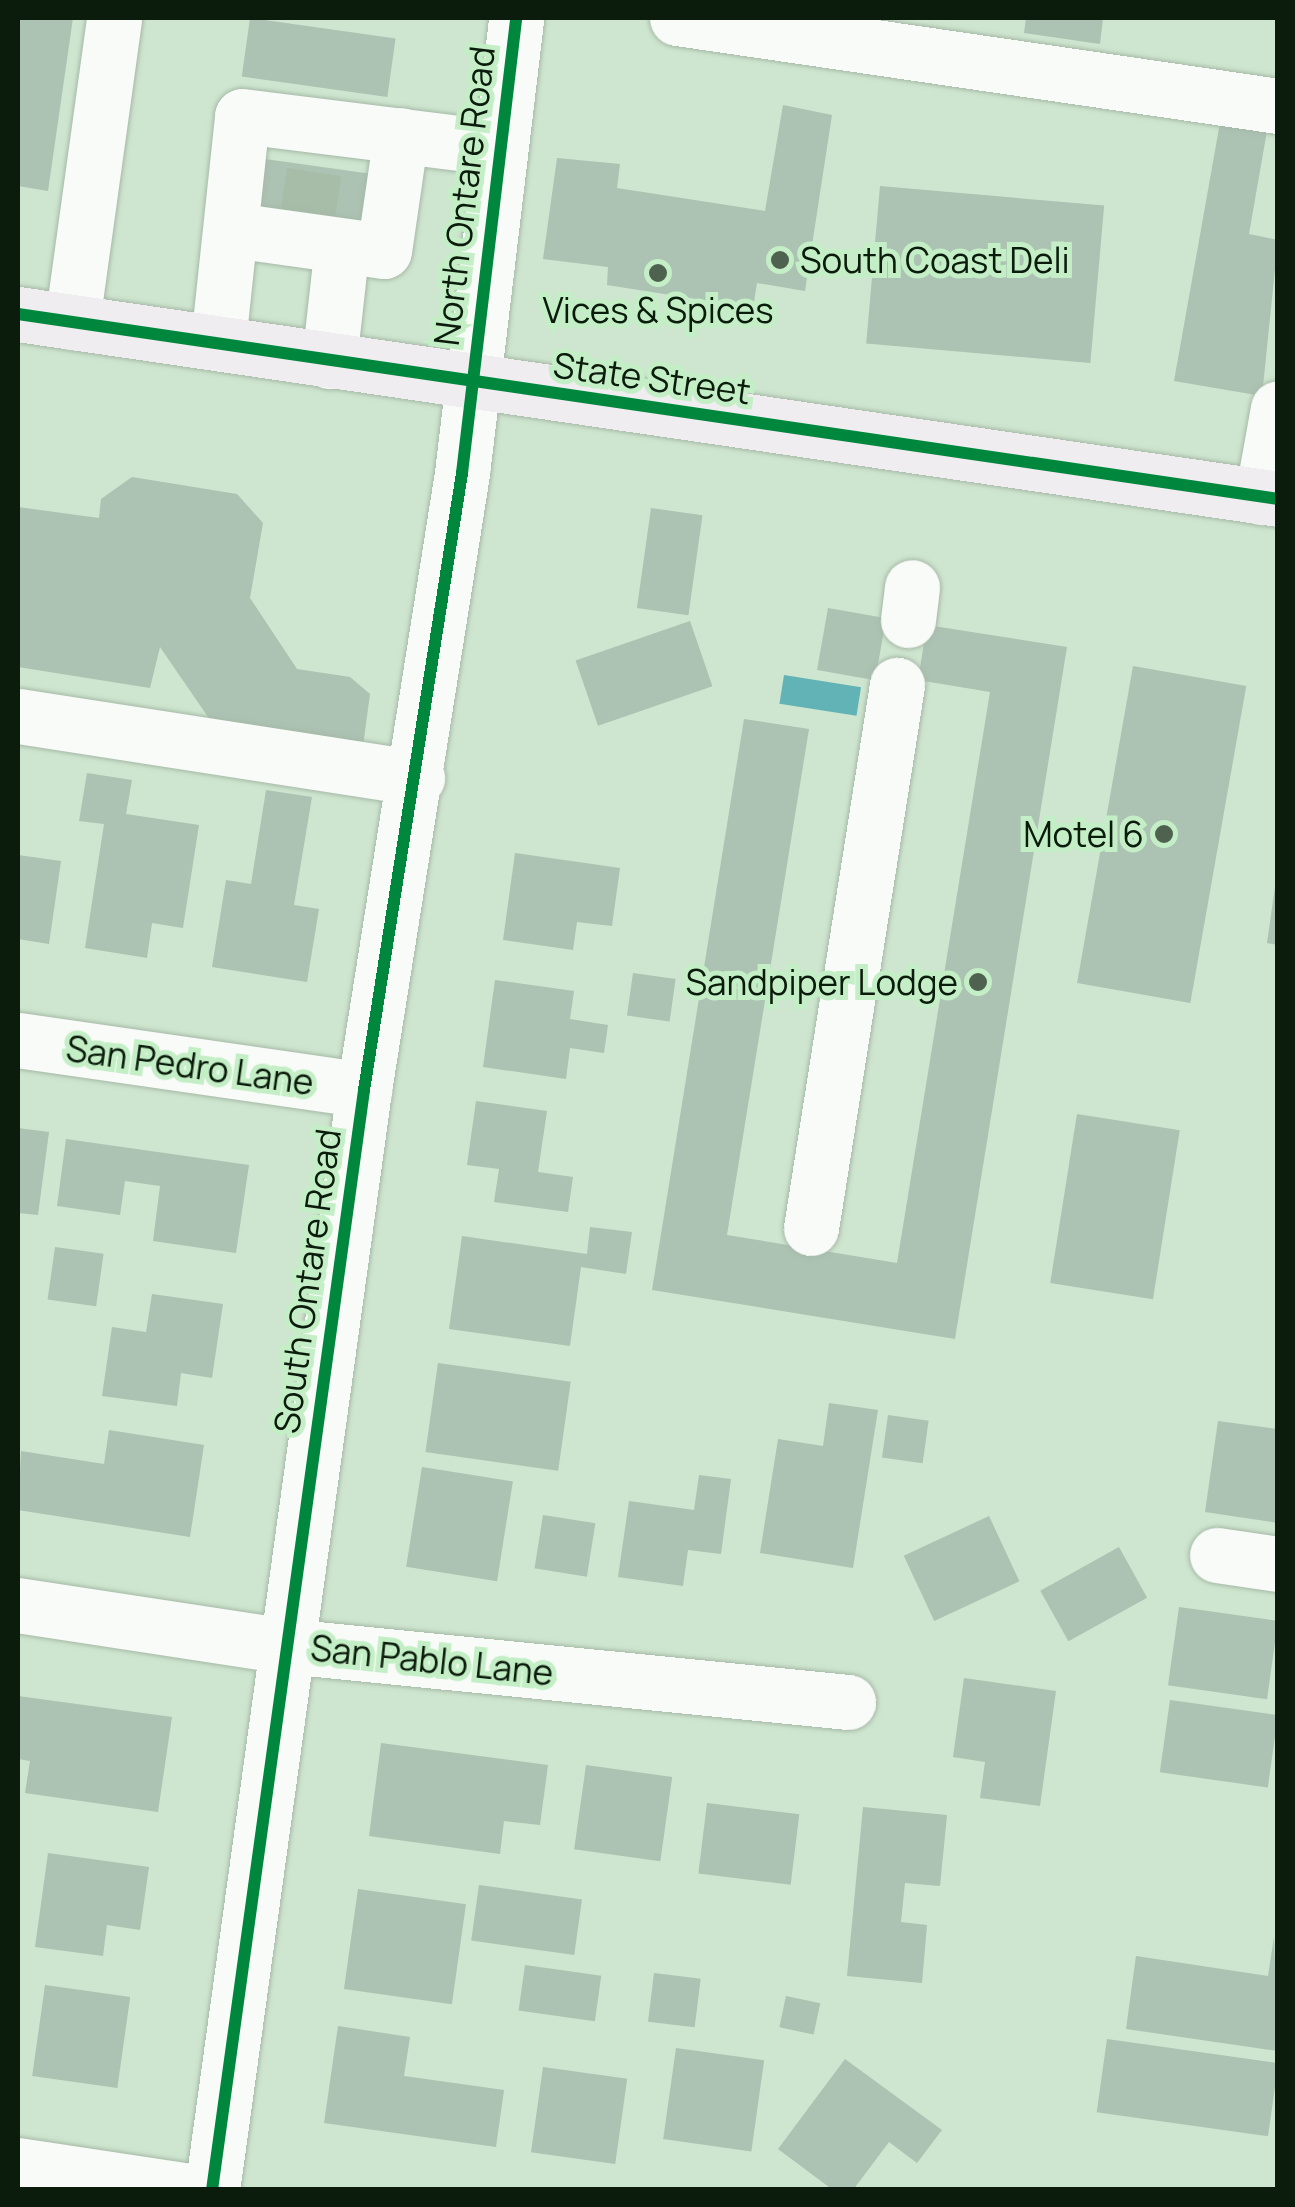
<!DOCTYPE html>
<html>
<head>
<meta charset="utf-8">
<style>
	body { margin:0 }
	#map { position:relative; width:1295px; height:2207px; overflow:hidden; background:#cee5cf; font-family:Manrope,sans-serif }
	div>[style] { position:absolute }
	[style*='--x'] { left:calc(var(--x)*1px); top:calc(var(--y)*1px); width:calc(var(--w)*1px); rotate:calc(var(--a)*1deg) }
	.water>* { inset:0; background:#62b3b6; transform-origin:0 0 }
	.building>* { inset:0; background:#acc2b3; transform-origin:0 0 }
	.minor-tunnel>* { height:55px; margin-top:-27.5px; transform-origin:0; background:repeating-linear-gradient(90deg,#a7bda8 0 55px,transparent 0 83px) }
	.roads { filter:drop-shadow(0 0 2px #a6b9a7) drop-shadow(0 0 2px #a6b9a7) }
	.minor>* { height:55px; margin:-27.5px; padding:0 27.5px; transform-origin:27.5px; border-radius:27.5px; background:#f8fbf8 }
	.major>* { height:55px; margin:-27.5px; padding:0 27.5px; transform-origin:27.5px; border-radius:27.5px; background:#efedef }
	.cycleway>* { height:12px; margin:-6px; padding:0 6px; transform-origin:6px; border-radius:6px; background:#00873e }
	.dots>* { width:28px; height:28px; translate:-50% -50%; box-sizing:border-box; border:5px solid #c4efc6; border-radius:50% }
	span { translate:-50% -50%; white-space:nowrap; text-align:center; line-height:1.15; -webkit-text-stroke:10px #c4efc6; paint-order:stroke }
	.street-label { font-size:35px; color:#0b1b0c }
	.poi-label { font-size:35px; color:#0b1b0c }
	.left { translate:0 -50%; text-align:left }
	.right { translate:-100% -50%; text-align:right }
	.frame { position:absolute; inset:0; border:20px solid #0b1b0c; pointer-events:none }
</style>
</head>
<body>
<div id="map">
	<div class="water">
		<i style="left:784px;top:675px;width:78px;height:29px;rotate:9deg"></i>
	</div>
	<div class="building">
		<i style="clip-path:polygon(18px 18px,73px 18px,48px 191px,18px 186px)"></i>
		<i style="left:250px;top:18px;width:147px;height:59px;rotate:8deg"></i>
		<i style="clip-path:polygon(1026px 18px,1103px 18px,1100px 44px,1024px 33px)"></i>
		<i style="clip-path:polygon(783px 105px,832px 115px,805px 291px,757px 283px,753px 308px,607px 285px,608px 267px,543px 259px,557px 158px,620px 164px,617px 188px,765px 211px)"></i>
		<i style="clip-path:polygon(1221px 117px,1268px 125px,1249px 234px,1278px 240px,1262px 396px,1174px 381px)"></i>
		<i style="left:258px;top:158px;width:117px;height:61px;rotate:8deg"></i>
		<i style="left:880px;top:186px;width:225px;height:158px;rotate:5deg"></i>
		<i style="clip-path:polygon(132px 477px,237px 494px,263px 523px,250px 598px,297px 669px,350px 677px,370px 694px,363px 746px,219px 733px,160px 647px,150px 688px,18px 667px,18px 507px,99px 518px,101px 499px)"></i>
		<i style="left:651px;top:508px;width:52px;height:101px;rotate:8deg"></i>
		<i style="left:828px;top:608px;width:59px;height:63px;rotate:10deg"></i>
		<i style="left:690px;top:621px;width:69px;height:121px;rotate:71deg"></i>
		<i style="clip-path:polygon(927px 625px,1067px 647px,955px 1339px,652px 1290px,744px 719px,809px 729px,727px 1235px,897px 1263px,990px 692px,918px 680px)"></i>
		<i style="left:1133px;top:666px;width:115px;height:322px;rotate:10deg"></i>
		<i style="clip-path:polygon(87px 773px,132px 780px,126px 814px,199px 825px,183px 928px,152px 923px,147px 958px,85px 948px,104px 824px,79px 821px)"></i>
		<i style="clip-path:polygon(266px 790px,312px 797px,294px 905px,319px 909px,307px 982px,212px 967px,226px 880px,251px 884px)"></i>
		<i style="clip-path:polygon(515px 853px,620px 868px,612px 926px,577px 922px,573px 950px,503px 940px)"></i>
		<i style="clip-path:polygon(18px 855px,61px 861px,49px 944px,18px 939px)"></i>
		<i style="clip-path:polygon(1275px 887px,1278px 888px,1278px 945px,1267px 943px)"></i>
		<i style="left:633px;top:973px;width:43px;height:43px;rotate:8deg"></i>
		<i style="clip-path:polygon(495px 980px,574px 991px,570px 1019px,608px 1025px,604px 1053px,570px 1048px,566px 1079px,483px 1067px)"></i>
		<i style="clip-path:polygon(476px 1101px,547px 1111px,538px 1172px,573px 1177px,568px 1212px,494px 1202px,499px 1169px,467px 1165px)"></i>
		<i style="left:1077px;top:1114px;width:104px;height:171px;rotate:9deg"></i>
		<i style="clip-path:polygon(18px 1128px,49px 1132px,38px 1215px,18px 1213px)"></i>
		<i style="clip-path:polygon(66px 1139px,249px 1165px,236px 1253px,153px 1241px,160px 1186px,125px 1181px,120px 1215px,57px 1206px)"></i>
		<i style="clip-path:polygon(590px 1227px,632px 1232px,626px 1274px,581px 1267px,570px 1346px,449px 1329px,462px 1236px,587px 1254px)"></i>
		<i style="left:55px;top:1247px;width:49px;height:53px;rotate:8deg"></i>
		<i style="clip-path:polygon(152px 1294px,223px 1304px,212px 1378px,181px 1373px,177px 1406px,102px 1396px,112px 1327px,146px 1332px)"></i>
		<i style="left:438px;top:1363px;width:134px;height:90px;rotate:8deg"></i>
		<i style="clip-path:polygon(829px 1403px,878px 1410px,853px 1568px,760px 1553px,778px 1439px,823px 1446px)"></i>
		<i style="left:888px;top:1415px;width:41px;height:43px;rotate:8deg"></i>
		<i style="clip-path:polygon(1218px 1421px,1278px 1429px,1278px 1523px,1205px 1512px)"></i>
		<i style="clip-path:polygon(109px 1430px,204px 1445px,190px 1537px,18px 1510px,21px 1451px,104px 1464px)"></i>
		<i style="left:422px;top:1467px;width:92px;height:101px;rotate:9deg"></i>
		<i style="clip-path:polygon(699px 1475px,731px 1479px,721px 1554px,688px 1550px,683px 1586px,618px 1577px,629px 1501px,694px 1510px)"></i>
		<i style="left:543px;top:1515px;width:53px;height:54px;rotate:9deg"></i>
		<i style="left:989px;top:1516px;width:72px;height:94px;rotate:65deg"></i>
		<i style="left:1119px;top:1547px;width:58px;height:90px;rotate:61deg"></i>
		<i style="left:1179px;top:1607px;width:100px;height:79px;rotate:8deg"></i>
		<i style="clip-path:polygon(964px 1678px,1056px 1691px,1040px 1806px,980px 1798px,985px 1762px,953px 1757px)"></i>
		<i style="clip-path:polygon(18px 1696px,172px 1717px,158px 1812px,25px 1793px,30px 1761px,18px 1759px)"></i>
		<i style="left:1170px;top:1700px;width:109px;height:73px;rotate:8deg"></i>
		<i style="clip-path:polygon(381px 1743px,548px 1765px,540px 1825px,504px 1821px,500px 1854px,369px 1836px)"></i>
		<i style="left:586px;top:1765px;width:87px;height:85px;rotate:8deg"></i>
		<i style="left:707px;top:1803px;width:93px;height:71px;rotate:7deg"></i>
		<i style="clip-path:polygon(863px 1807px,947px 1815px,940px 1886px,905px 1883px,901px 1922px,927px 1925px,922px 1983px,847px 1976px)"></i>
		<i style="clip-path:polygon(48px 1853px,149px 1867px,140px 1930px,107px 1925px,103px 1956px,35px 1947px)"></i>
		<i style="left:479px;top:1885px;width:104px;height:56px;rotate:8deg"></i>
		<i style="left:358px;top:1889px;width:109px;height:101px;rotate:8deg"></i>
		<i style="clip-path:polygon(1274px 1937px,1278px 2051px,1126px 2029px,1136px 1956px,1268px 1976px)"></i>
		<i style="left:525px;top:1965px;width:77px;height:46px;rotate:8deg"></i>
		<i style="left:654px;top:1973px;width:47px;height:49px;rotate:7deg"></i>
		<i style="left:45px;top:1985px;width:86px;height:92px;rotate:8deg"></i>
		<i style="left:786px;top:1996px;width:35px;height:32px;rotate:12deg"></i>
		<i style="clip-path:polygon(338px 2026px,410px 2037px,404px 2076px,504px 2090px,496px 2147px,324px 2123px)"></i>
		<i style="left:1107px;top:2039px;width:173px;height:74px;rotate:8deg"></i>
		<i style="left:676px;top:2048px;width:89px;height:92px;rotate:8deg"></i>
		<i style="clip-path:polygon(845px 2059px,942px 2130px,917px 2163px,889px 2142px,853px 2190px,833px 2190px,778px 2149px)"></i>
		<i style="left:543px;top:2067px;width:85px;height:86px;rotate:8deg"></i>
	</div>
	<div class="minor-tunnel">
		<i style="--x:306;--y:226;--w:61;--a:-81.5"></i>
	</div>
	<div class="roads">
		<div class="minor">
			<i style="--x:677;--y:18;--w:607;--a:8.33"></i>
			<i style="--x:233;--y:230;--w:152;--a:7.9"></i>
			<i style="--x:384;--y:251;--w:117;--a:-81.7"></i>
			<i style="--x:72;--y:322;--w:307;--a:-82.1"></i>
			<i style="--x:218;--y:342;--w:227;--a:-83.9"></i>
			<i style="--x:242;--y:116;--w:259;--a:7.1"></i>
			<i style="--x:329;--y:361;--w:116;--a:-83.6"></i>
			<i style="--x:1262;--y:497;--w:90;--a:-79.8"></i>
			<i style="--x:908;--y:620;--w:33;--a:-83"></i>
			<i style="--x:18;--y:716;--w:404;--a:8.8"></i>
			<i style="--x:18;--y:1040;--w:350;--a:8.2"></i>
			<i style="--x:811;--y:1228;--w:550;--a:-81"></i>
			<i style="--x:1217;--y:1555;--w:62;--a:8.4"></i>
			<i style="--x:18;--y:1605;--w:272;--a:8.7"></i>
			<i style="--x:287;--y:1646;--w:564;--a:5.7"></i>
			<i style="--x:18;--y:2165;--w:168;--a:8.6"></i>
			<i style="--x:212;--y:2190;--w:1110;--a:-82.13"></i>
			<i style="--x:364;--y:1090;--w:625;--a:-80.97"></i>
			<i style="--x:462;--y:473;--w:458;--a:-83.2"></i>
		</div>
		<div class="major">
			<i style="--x:18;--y:314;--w:1274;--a:8.35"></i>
		</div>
	</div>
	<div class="cycleway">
		<i style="--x:18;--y:314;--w:1274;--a:8.35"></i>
		<i style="--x:212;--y:2190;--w:1110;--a:-82.13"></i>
		<i style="--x:364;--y:1090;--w:625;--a:-80.97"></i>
		<i style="--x:462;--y:473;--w:458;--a:-83.2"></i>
	</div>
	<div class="dots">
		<i style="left:780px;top:260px;background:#4f6250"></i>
		<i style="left:658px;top:273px;background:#4f6250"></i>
		<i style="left:1164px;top:834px;background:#4f6250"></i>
		<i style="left:978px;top:982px;background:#4f6250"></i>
	</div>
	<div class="street-label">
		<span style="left:464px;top:196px;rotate:-83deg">North Ontare Road</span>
		<span style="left:652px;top:378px;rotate:8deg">State Street</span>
		<span style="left:190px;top:1065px;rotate:8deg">San Pedro Lane</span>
		<span style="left:307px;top:1281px;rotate:-82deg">South Ontare Road</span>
		<span style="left:432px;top:1660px;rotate:6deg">San Pablo Lane</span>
	</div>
	<div class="poi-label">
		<span class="left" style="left:800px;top:260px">South Coast Deli</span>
		<span style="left:658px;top:310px">Vices &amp; Spices</span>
		<span class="right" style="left:1144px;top:834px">Motel 6</span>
		<span class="right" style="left:958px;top:982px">Sandpiper Lodge</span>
	</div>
	<div class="frame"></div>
</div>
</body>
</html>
